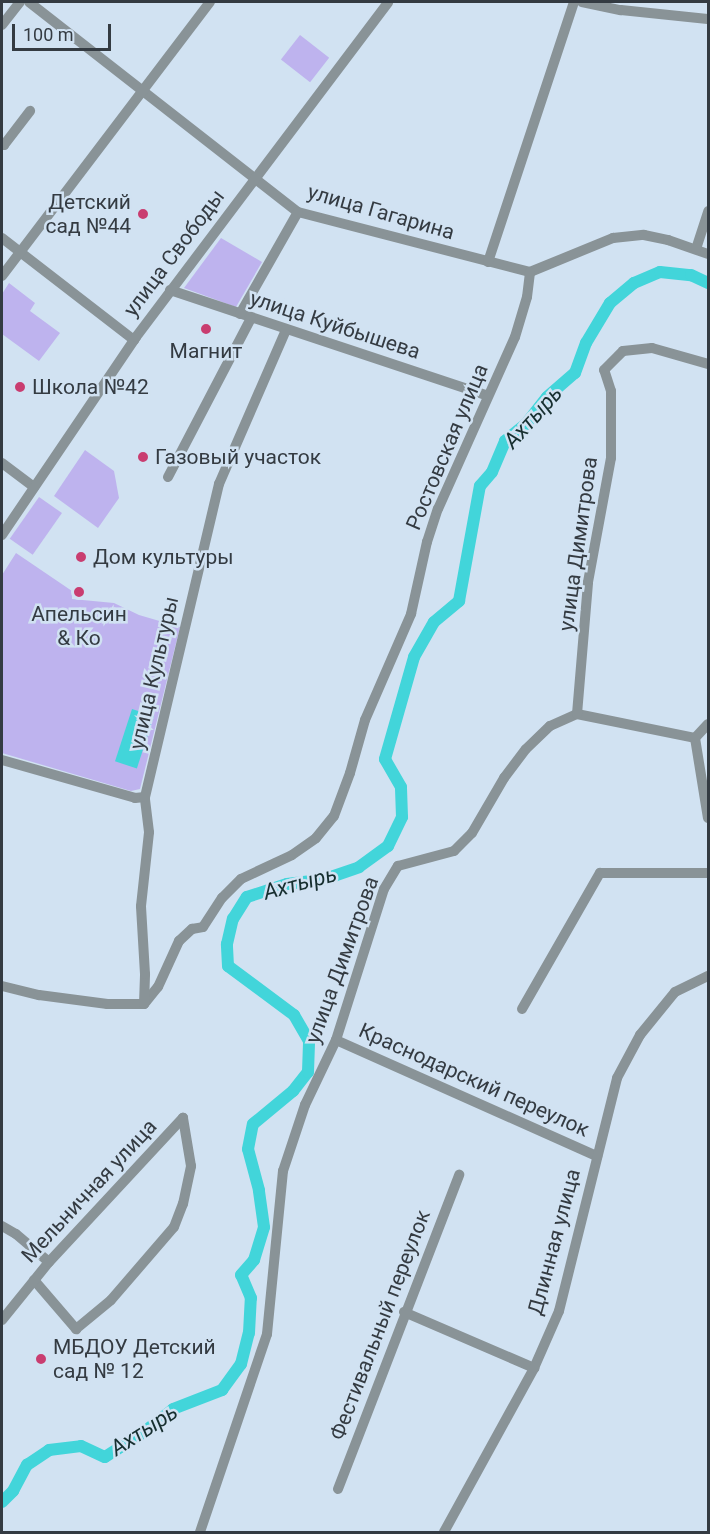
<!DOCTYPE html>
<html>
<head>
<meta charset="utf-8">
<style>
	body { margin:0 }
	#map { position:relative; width:710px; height:1534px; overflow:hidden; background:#d1e2f2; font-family:Roboto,sans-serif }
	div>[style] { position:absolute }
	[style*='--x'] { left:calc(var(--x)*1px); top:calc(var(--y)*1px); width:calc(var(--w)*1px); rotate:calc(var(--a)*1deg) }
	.green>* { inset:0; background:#beb3ee; transform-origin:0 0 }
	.water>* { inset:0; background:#42d5da; transform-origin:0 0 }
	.river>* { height:12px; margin:-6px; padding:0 6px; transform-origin:6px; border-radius:6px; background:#42d5da }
	.minor>* { height:10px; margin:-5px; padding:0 5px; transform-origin:5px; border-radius:5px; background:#899397 }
	.dots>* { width:16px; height:16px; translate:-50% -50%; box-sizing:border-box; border:3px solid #d1e2f2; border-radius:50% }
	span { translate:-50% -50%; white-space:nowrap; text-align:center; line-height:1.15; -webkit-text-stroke:5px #d1e2f2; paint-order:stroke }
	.poi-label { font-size:21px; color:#343b42 }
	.right { translate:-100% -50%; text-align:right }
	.left { translate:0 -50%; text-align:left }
	.street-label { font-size:21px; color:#343b42 }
	.water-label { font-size:22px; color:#162e2f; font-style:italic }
	.frame { position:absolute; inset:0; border:3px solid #343b42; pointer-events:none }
	.scale { position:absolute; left:12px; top:24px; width:99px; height:27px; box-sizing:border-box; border:3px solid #343b42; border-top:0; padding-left:8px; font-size:18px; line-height:21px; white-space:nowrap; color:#343b42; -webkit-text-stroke:4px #d1e2f2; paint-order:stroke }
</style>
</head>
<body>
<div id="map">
	<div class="green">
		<i style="left:300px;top:35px;width:37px;height:31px;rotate:38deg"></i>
		<i style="clip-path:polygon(221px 238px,262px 262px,236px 307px,184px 288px)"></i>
		<i style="clip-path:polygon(9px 283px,35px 303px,30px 311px,60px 333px,39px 361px,2px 334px,2px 294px)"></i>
		<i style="clip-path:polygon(85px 450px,114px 471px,119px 498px,98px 528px,54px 496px)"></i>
		<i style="left:39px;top:497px;width:28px;height:51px;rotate:35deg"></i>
		<i style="clip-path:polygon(16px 553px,72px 591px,72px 599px,114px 603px,139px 615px,180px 627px,140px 789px,131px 791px,2px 753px,2px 575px)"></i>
	</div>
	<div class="water">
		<i style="left:132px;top:709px;width:23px;height:55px;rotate:18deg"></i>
	</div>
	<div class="river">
		<i style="--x:2;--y:1502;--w:16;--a:-45"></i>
		<i style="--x:13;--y:1491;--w:30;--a:-62"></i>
		<i style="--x:27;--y:1465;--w:27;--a:-34"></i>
		<i style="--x:49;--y:1450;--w:32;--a:-7"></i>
		<i style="--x:81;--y:1446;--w:26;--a:25"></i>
		<i style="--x:105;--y:1457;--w:46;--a:-32.7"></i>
		<i style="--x:144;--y:1432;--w:37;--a:-38"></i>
		<i style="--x:173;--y:1409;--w:53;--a:-21.2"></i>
		<i style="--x:222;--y:1390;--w:32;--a:-54"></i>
		<i style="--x:241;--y:1364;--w:32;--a:-76"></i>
		<i style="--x:249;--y:1333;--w:35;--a:-87"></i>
		<i style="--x:251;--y:1298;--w:25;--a:-113"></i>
		<i style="--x:241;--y:1275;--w:20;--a:-49"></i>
		<i style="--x:254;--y:1260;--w:34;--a:-73"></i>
		<i style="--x:264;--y:1227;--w:37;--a:-98"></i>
		<i style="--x:259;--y:1190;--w:42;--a:-105"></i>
		<i style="--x:248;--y:1149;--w:25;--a:-79"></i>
		<i style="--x:253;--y:1124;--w:52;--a:-39.5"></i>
		<i style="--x:293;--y:1091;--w:24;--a:-52"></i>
		<i style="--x:308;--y:1072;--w:31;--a:-88"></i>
		<i style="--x:309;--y:1041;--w:30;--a:-120"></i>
		<i style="--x:294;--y:1015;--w:82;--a:-143.4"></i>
		<i style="--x:228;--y:966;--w:22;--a:-93"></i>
		<i style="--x:227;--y:944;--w:26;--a:-77"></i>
		<i style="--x:233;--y:919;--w:26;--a:-58"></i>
		<i style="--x:247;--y:897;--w:42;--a:-18"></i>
		<i style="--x:287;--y:884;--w:35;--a:-7"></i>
		<i style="--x:322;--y:880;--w:39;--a:-19"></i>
		<i style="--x:359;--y:867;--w:36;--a:-36"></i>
		<i style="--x:388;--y:846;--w:32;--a:-64"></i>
		<i style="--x:402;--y:817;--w:30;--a:-92"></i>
		<i style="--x:401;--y:787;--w:32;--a:-120"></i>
		<i style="--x:385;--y:759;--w:106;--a:-74.1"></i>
		<i style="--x:414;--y:657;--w:40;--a:-60.3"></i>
		<i style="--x:434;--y:622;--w:33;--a:-40"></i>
		<i style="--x:459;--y:601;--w:117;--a:-79.7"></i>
		<i style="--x:480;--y:486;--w:18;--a:-49"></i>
		<i style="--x:492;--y:472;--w:34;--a:-67"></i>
		<i style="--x:505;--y:441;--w:27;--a:-39"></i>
		<i style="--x:526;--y:424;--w:34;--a:-52"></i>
		<i style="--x:547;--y:397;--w:37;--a:-41"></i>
		<i style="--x:575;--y:373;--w:32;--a:-70"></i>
		<i style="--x:586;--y:343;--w:47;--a:-59"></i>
		<i style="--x:610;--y:303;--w:31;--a:-40"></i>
		<i style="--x:634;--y:283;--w:28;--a:-23"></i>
		<i style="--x:660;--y:272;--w:31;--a:6"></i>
		<i style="--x:691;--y:275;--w:19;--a:25"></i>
	</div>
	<div class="minor">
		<i style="--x:29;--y:2;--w:341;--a:38"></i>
		<i style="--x:298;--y:212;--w:240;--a:14.5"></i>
		<i style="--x:530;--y:272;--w:90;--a:-22.3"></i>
		<i style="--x:613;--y:238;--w:31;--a:-6"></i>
		<i style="--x:644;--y:235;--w:25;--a:12"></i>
		<i style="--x:668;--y:240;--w:42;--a:19.3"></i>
		<i style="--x:582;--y:2;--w:40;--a:12"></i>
		<i style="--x:621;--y:10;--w:87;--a:5.9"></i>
		<i style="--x:2;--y:25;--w:29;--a:-52"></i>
		<i style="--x:2;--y:143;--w:3;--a:45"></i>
		<i style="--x:4;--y:145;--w:43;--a:-52.6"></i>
		<i style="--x:2;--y:238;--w:167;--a:37.7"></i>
		<i style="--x:696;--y:249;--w:40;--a:-72"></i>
		<i style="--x:488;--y:262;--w:274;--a:-71.7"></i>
		<i style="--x:2;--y:276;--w:344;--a:-52.8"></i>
		<i style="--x:170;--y:290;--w:335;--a:18.4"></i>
		<i style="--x:240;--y:314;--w:117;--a:-60.4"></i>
		<i style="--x:2;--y:463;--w:40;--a:37"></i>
		<i style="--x:168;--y:477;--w:179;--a:-62.4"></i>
		<i style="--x:2;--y:535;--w:239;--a:-55.9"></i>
		<i style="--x:136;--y:337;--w:419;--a:-53"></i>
		<i style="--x:577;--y:714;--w:120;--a:11.5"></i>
		<i style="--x:708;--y:724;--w:19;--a:133"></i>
		<i style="--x:695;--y:738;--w:81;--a:80.8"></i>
		<i style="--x:2;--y:760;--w:138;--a:15.9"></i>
		<i style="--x:135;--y:798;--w:10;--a:-6"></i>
		<i style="--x:2;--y:986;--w:38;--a:14"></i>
		<i style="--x:39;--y:995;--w:69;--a:7.5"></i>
		<i style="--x:107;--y:1004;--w:37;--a:0"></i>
		<i style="--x:144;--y:1004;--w:22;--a:-51"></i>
		<i style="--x:158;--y:987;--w:51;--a:-65.5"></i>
		<i style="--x:179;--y:941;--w:18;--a:-43"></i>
		<i style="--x:192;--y:929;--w:11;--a:-10"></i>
		<i style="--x:203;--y:927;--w:35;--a:-57"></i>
		<i style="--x:222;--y:898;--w:27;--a:-45"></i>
		<i style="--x:241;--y:879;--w:56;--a:-25.2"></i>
		<i style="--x:292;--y:855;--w:29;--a:-35"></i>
		<i style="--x:316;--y:838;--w:28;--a:-51"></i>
		<i style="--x:334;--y:816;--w:46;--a:-69.6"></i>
		<i style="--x:350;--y:773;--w:55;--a:-74.2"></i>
		<i style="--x:365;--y:720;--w:116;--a:-66.5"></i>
		<i style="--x:411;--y:614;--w:74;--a:-77.5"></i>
		<i style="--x:427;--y:542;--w:35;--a:-72"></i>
		<i style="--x:438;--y:509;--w:188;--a:-65.9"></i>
		<i style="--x:515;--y:337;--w:42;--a:-73.3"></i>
		<i style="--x:527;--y:297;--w:25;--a:-83"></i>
		<i style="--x:144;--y:1004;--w:30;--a:-88"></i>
		<i style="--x:145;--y:974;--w:68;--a:-93.4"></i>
		<i style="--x:141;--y:906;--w:74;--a:-83.8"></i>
		<i style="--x:149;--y:832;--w:35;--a:-97"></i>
		<i style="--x:145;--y:797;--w:322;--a:-76.7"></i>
		<i style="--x:219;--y:484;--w:168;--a:-66.5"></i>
		<i style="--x:522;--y:1009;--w:157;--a:-60.2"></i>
		<i style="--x:600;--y:873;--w:108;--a:0"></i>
		<i style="--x:336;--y:1040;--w:286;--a:24"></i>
		<i style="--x:2;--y:1226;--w:16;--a:30"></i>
		<i style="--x:16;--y:1234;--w:43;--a:40.3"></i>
		<i style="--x:34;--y:1280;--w:65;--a:49.4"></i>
		<i style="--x:76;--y:1329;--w:45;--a:-39.6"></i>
		<i style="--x:111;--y:1300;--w:96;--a:-49.2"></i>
		<i style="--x:174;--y:1227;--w:25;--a:-69"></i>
		<i style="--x:183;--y:1204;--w:39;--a:-78"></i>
		<i style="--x:191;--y:1166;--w:49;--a:-99.5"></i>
		<i style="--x:404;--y:1312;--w:142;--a:23.3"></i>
		<i style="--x:2;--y:1320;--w:75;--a:-51"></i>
		<i style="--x:49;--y:1262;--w:197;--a:-47.1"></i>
		<i style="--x:338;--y:1489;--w:337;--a:-68.9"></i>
		<i style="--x:200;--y:1532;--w:209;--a:-71.3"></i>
		<i style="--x:267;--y:1334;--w:164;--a:-84.4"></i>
		<i style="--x:283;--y:1171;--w:70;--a:-71.6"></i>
		<i style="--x:305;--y:1105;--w:72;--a:-64.5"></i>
		<i style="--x:336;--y:1040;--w:158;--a:-72.4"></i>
		<i style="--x:384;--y:889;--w:27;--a:-59"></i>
		<i style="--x:398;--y:866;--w:58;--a:-15"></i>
		<i style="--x:454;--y:851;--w:25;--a:-45"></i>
		<i style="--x:472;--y:833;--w:64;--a:-59.8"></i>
		<i style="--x:504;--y:778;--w:36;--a:-53"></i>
		<i style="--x:526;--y:749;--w:33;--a:-44"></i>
		<i style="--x:550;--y:726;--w:30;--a:-24"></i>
		<i style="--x:577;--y:714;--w:132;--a:-85.2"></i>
		<i style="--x:588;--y:582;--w:126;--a:-79.5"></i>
		<i style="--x:611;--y:458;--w:67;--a:-90"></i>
		<i style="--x:611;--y:391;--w:22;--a:-108"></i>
		<i style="--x:604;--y:370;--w:27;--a:-45"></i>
		<i style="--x:623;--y:351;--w:29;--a:-6"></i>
		<i style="--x:652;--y:348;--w:58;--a:15.9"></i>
		<i style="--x:444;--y:1532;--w:187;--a:-61.2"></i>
		<i style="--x:534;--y:1368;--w:62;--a:-66.3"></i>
		<i style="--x:559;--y:1311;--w:240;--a:-76"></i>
		<i style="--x:617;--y:1078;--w:49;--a:-61.9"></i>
		<i style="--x:640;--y:1035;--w:55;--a:-50.9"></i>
		<i style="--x:675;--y:992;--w:37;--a:-26"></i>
	</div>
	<div class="dots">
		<i style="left:143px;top:214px;background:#c93d70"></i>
		<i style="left:206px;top:329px;background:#c93d70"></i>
		<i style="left:20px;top:387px;background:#c93d70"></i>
		<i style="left:143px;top:457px;background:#c93d70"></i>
		<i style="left:81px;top:557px;background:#c93d70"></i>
		<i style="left:79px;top:592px;background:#c93d70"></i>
		<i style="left:41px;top:1359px;background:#c93d70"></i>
	</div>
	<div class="poi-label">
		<span class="right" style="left:131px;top:214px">Детский<br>сад №44</span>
		<span style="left:206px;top:351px">Магнит</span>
		<span class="left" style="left:32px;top:387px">Школа №42</span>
		<span class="left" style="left:155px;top:457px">Газовый участок</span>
		<span class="left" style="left:93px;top:557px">Дом культуры</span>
		<span style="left:79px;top:626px">Апельсин<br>&amp; Ко</span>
		<span class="left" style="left:53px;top:1359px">МБДОУ Детский<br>сад № 12</span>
	</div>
	<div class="street-label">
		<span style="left:381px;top:212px;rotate:16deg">улица Гагарина</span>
		<span style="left:174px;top:253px;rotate:-53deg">улица Свободы</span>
		<span style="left:335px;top:325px;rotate:18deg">улица Куйбышева</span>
		<span style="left:447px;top:447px;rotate:-67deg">Ростовская улица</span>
		<span style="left:578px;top:544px;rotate:-82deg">улица Димитрова</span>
		<span style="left:154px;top:673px;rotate:-77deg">улица Культуры</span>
		<span style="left:342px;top:960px;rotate:-70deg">улица Димитрова</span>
		<span style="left:474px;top:1080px;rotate:24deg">Краснодарский переулок</span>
		<span style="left:89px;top:1191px;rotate:-47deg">Мельничная улица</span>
		<span style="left:554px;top:1242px;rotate:-75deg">Длинная улица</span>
		<span style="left:380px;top:1325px;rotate:-69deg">Фестивальный переулок</span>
	</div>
	<div class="water-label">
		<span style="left:533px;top:417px;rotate:-48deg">Ахтырь</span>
		<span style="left:300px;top:883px;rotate:-15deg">Ахтырь</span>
		<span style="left:144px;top:1430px;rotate:-33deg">Ахтырь</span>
	</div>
	<div class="frame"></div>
	<div class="scale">100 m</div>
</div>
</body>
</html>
